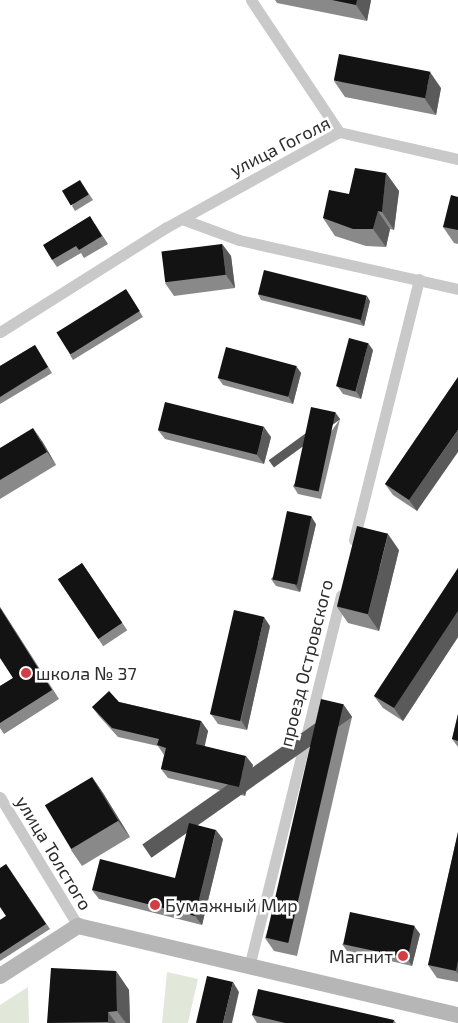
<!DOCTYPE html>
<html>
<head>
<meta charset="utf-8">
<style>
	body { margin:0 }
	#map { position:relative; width:458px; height:1023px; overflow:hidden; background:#fff; font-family:"Exo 2",sans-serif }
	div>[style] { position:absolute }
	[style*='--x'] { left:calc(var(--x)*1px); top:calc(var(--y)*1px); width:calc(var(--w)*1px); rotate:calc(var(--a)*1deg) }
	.green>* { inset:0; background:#e1e8da }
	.street>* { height:11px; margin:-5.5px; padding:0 5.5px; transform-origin:5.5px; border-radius:5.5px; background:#c9c9c9 }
	.secondary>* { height:16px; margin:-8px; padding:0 8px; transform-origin:8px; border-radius:8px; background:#b6b6b6 }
	.wall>* { inset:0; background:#898989; transform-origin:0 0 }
	.shaded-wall>* { inset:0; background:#5a5a5a; transform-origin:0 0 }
	.building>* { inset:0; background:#131313; transform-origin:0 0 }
	.dots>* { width:14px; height:14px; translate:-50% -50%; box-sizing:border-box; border:2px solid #fff; border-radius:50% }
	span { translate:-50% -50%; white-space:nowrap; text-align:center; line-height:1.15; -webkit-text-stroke:5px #fff; paint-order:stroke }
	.street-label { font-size:18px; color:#2c2c2c }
	.poi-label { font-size:18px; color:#2c2c2c }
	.left { translate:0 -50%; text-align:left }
	.right { translate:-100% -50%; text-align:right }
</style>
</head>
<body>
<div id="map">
	<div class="green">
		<i style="clip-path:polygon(167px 972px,198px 979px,188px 1023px,162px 1023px)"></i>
		<i style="clip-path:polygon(28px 987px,29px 1023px,0 1023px,0 1005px)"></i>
	</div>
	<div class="street">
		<i style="--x:251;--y:0;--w:159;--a:56.3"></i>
		<i style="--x:182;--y:219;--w:61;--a:20.2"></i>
		<i style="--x:239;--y:240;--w:224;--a:12.6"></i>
		<i style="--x:0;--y:332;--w:197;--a:-32.2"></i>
		<i style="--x:167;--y:227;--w:196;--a:-28.9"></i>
		<i style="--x:339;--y:132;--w:122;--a:12.8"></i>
		<i style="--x:354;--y:540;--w:269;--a:-76"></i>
		<i style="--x:0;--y:797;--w:151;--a:58.8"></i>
		<i style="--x:249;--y:967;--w:383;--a:-76.1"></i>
	</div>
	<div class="secondary">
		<i style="--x:0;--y:976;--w:93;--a:-32.7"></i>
		<i style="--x:78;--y:926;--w:390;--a:13.2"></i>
	</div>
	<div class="wall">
		<i style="clip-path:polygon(275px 0,371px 0,367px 21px,277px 3px)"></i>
		<i style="clip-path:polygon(334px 81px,441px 88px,436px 115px,345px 97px)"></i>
		<i style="clip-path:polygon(386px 173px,399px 191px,394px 230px,390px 229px,386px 247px,366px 246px,335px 236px,323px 218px,349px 194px)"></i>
		<i style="clip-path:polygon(83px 185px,93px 200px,75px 211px,72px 206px)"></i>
		<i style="clip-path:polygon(458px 197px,458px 244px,454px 243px,443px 227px)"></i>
		<i style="clip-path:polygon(95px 224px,108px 244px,84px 258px,81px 253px,57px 267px,52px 260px)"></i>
		<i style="clip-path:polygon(222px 244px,231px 256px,235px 288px,174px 296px,165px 283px)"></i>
		<i style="clip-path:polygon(129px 294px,143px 317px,73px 360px,70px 355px)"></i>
		<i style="clip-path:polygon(258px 294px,370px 301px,364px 326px,261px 300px)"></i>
		<i style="clip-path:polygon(35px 345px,52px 373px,0 404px,0 366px)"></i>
		<i style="clip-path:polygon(373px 350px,361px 399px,343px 394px,338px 387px)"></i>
		<i style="clip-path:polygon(296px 366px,301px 373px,293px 404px,223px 385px,218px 378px)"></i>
		<i style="clip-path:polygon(458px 377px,417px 511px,393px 495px,385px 484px)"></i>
		<i style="clip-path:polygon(340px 419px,321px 499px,298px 494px,293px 486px)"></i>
		<i style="clip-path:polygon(158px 430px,271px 437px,264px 464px,165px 439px)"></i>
		<i style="clip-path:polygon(42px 441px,56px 465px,0 499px,0 448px)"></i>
		<i style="clip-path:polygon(316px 524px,300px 592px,276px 586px,271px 579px)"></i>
		<i style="clip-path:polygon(399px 550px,379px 631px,348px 623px,337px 607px)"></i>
		<i style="left:82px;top:563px;width:81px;height:29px;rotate:56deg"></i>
		<i style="clip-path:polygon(458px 568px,458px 637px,403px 721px,383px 708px,374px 696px)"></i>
		<i style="clip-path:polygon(0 607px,59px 699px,4px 734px,0 728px,0 686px,13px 678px)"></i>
		<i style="clip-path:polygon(270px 626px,247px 730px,218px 724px,211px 714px)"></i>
		<i style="clip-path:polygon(119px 702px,201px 721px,208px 731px,204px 746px,253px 765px,245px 796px,168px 778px,161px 769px,164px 755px,158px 746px,118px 737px,99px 716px,92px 707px)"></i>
		<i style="clip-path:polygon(343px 704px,352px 717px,297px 956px,274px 951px,265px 938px)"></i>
		<i style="clip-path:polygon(458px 714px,458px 747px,452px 739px)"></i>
		<i style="clip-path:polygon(92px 777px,103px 793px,130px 837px,82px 866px,71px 850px)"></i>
		<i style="clip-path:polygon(458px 832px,458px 982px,437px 978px,428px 965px)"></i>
		<i style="clip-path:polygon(223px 839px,202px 925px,99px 899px,92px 890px,175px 878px)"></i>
		<i style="clip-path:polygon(6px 864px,50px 929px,0 961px,0 920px,6px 916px)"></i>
		<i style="clip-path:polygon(414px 926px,420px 934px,412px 966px,347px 951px,342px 944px)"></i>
		<i style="clip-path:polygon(116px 971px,129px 990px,130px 1023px,47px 1023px)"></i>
		<i style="clip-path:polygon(252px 1015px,394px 1020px,396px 1023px,257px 1023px)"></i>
	</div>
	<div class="shaded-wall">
		<i style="clip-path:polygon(357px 0,371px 0,367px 21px,356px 5px)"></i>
		<i style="clip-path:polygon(430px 72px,441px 88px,436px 115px,425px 99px)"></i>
		<i style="clip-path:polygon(386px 173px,399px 191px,394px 230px,382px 212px)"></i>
		<i style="clip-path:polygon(378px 211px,390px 229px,386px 247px,373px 229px)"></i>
		<i style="clip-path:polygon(222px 244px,231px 256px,235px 288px,226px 275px)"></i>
		<i style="clip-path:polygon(367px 296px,370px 301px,364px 326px,360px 321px)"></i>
		<i style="clip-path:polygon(368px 343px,373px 350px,361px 399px,356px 391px)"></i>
		<i style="clip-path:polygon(296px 366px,301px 373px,293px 404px,288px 396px)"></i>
		<i style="left:335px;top:412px;width:9px;height:82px;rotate:54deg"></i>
		<i style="clip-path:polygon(264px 427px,271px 437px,264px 464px,257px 455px)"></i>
		<i style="clip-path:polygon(33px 428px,42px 441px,56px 465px,47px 452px)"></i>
		<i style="clip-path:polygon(458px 430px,458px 452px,417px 511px,409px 500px)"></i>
		<i style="clip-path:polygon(311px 516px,316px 524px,300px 592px,295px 585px)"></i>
		<i style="clip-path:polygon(388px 534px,399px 550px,379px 631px,368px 615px)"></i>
		<i style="clip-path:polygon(0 607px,59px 699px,0 608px)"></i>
		<i style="clip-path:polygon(458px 611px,458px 637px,403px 721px,394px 708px)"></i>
		<i style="clip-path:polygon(264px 617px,270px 626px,247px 730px,241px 720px)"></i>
		<i style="left:343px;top:704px;width:16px;height:245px;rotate:55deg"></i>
		<i style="clip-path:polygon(201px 721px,208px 731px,203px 754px,196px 744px)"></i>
		<i style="clip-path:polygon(246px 756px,253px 765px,245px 796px,239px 787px)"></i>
		<i style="clip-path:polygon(92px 777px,103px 793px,130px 837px,118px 821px)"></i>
		<i style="clip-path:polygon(216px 830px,223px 839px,202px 925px,195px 916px)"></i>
		<i style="clip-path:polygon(414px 926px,420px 934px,412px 966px,407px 958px)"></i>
		<i style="clip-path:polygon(458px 961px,458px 974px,456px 971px)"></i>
		<i style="clip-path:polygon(116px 971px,129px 990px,130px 1023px,126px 1023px,117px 1011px)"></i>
		<i style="clip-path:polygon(233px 982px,239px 992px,232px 1023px,223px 1023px)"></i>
		<i style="clip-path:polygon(108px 1012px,116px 1023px,109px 1023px,108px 1022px)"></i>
	</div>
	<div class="building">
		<i style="clip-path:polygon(332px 0,357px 0,356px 5px)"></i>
		<i style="left:339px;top:54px;width:93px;height:27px;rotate:11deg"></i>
		<i style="clip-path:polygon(355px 168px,386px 173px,382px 212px,378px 211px,373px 229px,353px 229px,323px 218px,329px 190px,349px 194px)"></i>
		<i style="left:80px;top:180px;width:17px;height:21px;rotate:59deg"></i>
		<i style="clip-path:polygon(451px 195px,458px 197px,458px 230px,443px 227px)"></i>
		<i style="clip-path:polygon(90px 216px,102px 236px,79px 250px,76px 246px,52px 260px,43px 245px)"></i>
		<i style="left:222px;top:244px;width:31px;height:61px;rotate:83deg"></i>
		<i style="left:264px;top:270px;width:106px;height:25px;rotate:14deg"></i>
		<i style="left:126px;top:289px;width:26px;height:82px;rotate:58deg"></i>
		<i style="left:349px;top:338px;width:20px;height:50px;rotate:15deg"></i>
		<i style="clip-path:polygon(35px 345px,48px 367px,0 397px,0 366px)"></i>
		<i style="left:226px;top:347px;width:73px;height:32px;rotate:15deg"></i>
		<i style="clip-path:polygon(458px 377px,458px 430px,409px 500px,385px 484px)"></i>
		<i style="left:165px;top:402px;width:102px;height:29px;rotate:14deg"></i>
		<i style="left:311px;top:407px;width:25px;height:81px;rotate:12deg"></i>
		<i style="clip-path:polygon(33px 428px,47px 452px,0 480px,0 448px)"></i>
		<i style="left:287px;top:511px;width:25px;height:70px;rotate:12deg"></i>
		<i style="left:357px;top:526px;width:32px;height:83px;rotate:14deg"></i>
		<i style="left:82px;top:563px;width:72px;height:29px;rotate:56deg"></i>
		<i style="clip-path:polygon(458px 568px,458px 611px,394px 708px,374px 696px)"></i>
		<i style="clip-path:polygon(0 608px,52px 690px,0 723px,0 686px,13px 678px,0 658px)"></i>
		<i style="left:234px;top:610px;width:31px;height:107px;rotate:13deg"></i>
		<i style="clip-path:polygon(109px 691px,119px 702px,201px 721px,196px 744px,246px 756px,239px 787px,161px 769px,166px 748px,157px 745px,159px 739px,112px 728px,92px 707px)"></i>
		<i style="left:321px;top:699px;width:23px;height:245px;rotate:13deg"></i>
		<i style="clip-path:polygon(458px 714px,458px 741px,452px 739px)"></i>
		<i style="left:92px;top:777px;width:51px;height:55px;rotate:59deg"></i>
		<i style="clip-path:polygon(189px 823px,216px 830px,195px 916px,92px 890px,100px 859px,175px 878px)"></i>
		<i style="clip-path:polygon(458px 832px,458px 961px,456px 971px,428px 965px)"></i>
		<i style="clip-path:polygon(6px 864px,46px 924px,0 954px,0 920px,6px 916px,0 907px,0 868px)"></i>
		<i style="left:350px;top:912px;width:66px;height:33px;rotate:12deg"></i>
		<i style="clip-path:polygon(51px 968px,116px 971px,117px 1011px,108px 1012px,108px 1022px,47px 1023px)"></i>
		<i style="clip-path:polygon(207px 976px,233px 982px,223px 1023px,196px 1023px)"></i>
		<i style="clip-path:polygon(258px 989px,394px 1020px,393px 1023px,285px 1023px,252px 1015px)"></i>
	</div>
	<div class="dots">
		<i style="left:26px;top:673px;background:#d33e44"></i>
		<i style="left:155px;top:905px;background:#d33e44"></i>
		<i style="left:403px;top:956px;background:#d33e44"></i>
	</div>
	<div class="street-label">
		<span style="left:280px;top:146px;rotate:-27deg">улица Гоголя</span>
		<span style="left:306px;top:663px;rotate:-76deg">проезд Островского</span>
		<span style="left:54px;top:853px;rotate:59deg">улица Толстого</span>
	</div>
	<div class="poi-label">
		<span class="left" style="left:36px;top:673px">школа № 37</span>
		<span class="left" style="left:165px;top:905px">Бумажный Мир</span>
		<span class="right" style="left:393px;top:956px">Магнит</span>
	</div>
</div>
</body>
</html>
